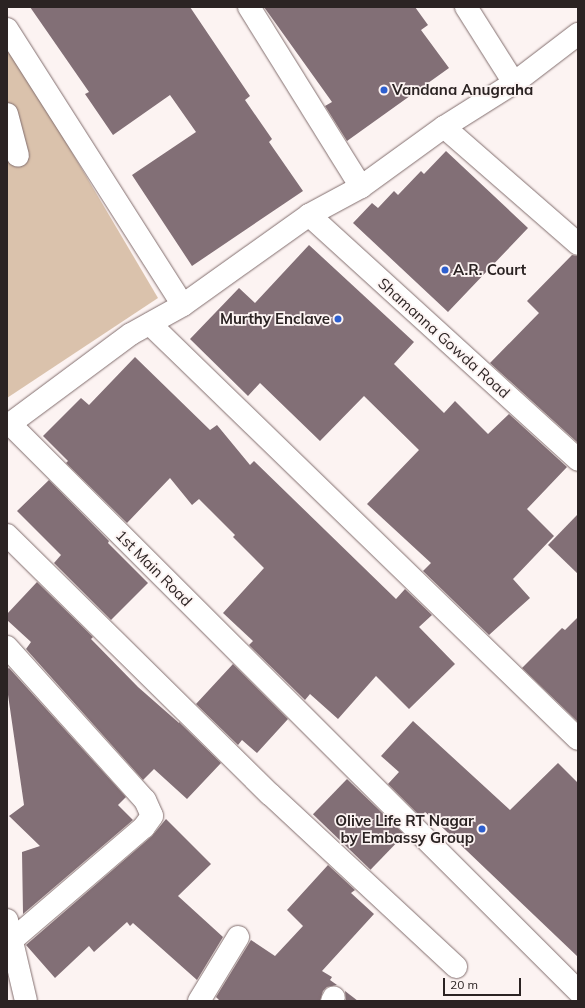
<!DOCTYPE html>
<html>
<head>
<meta charset="utf-8">
<style>
	body { margin:0 }
	#map { position:relative; width:585px; height:1008px; overflow:hidden; background:#fcf3f2; font-family:Mulish,sans-serif }
	div>[style] { position:absolute }
	[style*='--x'] { left:calc(var(--x)*1px); top:calc(var(--y)*1px); width:calc(var(--w)*1px); rotate:calc(var(--a)*1deg) }
	.green>* { inset:0; background:#dac2ac }
	.building>* { inset:0; background:#826f76; transform-origin:0 0 }
	.roads { filter:drop-shadow(0 0 1px #826e6e) drop-shadow(0 0 1px #826e6e) }
	.minor>* { height:22px; margin:-11px; padding:0 11px; transform-origin:11px; border-radius:11px; background:#fff }
	.dots>* { width:11px; height:11px; translate:-50% -50%; box-sizing:border-box; border:2px solid #fcf3f2; border-radius:50% }
	span { translate:-50% -50%; white-space:nowrap; text-align:center; line-height:1.15; -webkit-text-stroke:3.5px #fcf3f2; paint-order:stroke }
	.poi-label { font-size:15px; color:#2b2323; font-weight:700 }
	.left { translate:0 -50%; text-align:left }
	.right { translate:-100% -50%; text-align:right }
	.street-label { font-size:15px; color:#2b2323 }
	.frame { position:absolute; inset:0; border:8px solid #2b2323; pointer-events:none }
	.scale { position:absolute; left:443px; top:978px; width:78px; height:18px; box-sizing:border-box; border:2px solid #2b2323; border-top:0; padding-left:5px; font-size:12px; line-height:14px; white-space:nowrap; color:#2b2323; -webkit-text-stroke:3px #fcf3f2; paint-order:stroke }
</style>
</head>
<body>
<div id="map">
	<div class="green">
		<i style="clip-path:polygon(7px 42px,158px 298px,7px 398px)"></i>
	</div>
	<div class="building">
		<i style="clip-path:polygon(30px 7px,190px 7px,250px 96px,245px 100px,272px 139px,269px 142px,303px 191px,192px 266px,132px 175px,196px 132px,170px 95px,113px 135px,85px 94px,89px 92px)"></i>
		<i style="clip-path:polygon(264px 7px,415px 7px,428px 25px,421px 30px,449px 68px,347px 141px,325px 106px,332px 102px)"></i>
		<i style="clip-path:polygon(446px 151px,528px 228px,448px 312px,353px 223px,372px 203px,378px 208px,394px 191px,398px 195px,421px 171px,424px 174px)"></i>
		<i style="clip-path:polygon(309px 245px,414px 342px,394px 364px,444px 413px,455px 401px,488px 434px,509px 414px,567px 467px,527px 509px,554px 536px,513px 579px,530px 598px,489px 635px,423px 571px,431px 563px,367px 504px,419px 450px,364px 396px,320px 441px,260px 383px,248px 396px,190px 339px,239px 288px,255px 303px)"></i>
		<i style="clip-path:polygon(572px 255px,578px 256px,578px 443px,490px 363px,539px 313px,527px 301px)"></i>
		<i style="clip-path:polygon(135px 357px,210px 430px,217px 425px,250px 465px,254px 461px,396px 599px,405px 589px,432px 615px,419px 627px,455px 664px,409px 709px,376px 676px,338px 719px,310px 694px,305px 700px,249px 645px,253px 641px,223px 613px,264px 568px,233px 537px,235px 535px,199px 499px,192px 505px,170px 478px,127px 523px,66px 463px,68px 461px,43px 436px,81px 398px,89px 405px)"></i>
		<i style="clip-path:polygon(49px 480px,109px 541px,108px 543px,148px 583px,111px 620px,54px 563px,61px 555px,17px 511px)"></i>
		<i style="clip-path:polygon(578px 514px,578px 574px,548px 545px)"></i>
		<i style="clip-path:polygon(37px 582px,93px 637px,91px 639px,138px 687px,179px 723px,179px 722px,221px 763px,187px 799px,154px 769px,143px 780px,26px 649px,31px 642px,7px 620px,7px 614px)"></i>
		<i style="clip-path:polygon(578px 617px,578px 722px,522px 668px,562px 628px,565px 630px)"></i>
		<i style="clip-path:polygon(233px 664px,288px 719px,257px 753px,242px 740px,238px 745px,196px 704px)"></i>
		<i style="clip-path:polygon(9px 668px,126px 797px,118px 805px,133px 820px,23px 914px,22px 852px,40px 846px,9px 816px,24px 805px,7px 688px,7px 669px)"></i>
		<i style="clip-path:polygon(413px 721px,510px 810px,558px 763px,578px 783px,578px 957px,444px 829px,425px 812px,421px 817px,388px 784px,399px 772px,381px 756px)"></i>
		<i style="left:347px;top:779px;width:80px;height:49px;rotate:44deg"></i>
		<i style="clip-path:polygon(166px 819px,211px 864px,178px 896px,223px 937px,197px 980px,133px 923px,130px 926px,127px 922px,94px 952px,89px 946px,55px 978px,26px 945px,152px 836px)"></i>
		<i style="clip-path:polygon(328px 865px,355px 890px,351px 893px,374px 914px,322px 971px,332px 977px,330px 980px,337px 985px,327px 987px,323px 991px,320px 1001px,220px 1001px,216px 997px,251px 940px,275px 956px,303px 926px,287px 910px)"></i>
		<i style="clip-path:polygon(345px 991px,358px 1001px,346px 1001px)"></i>
	</div>
	<div class="roads">
		<div class="minor">
			<i style="--x:249;--y:7;--w:212;--a:58.1"></i>
			<i style="--x:466;--y:7;--w:90;--a:57.7"></i>
			<i style="--x:7;--y:29;--w:327;--a:57.5"></i>
			<i style="--x:7;--y:114;--w:43;--a:75.3"></i>
			<i style="--x:444;--y:127;--w:178;--a:41.1"></i>
			<i style="--x:309;--y:215;--w:364;--a:42.3"></i>
			<i style="--x:150;--y:324;--w:596;--a:44.12"></i>
			<i style="--x:10;--y:424;--w:803;--a:44.95"></i>
			<i style="--x:7;--y:426;--w:154;--a:-36.6"></i>
			<i style="--x:131;--y:334;--w:60;--a:-29.1"></i>
			<i style="--x:183;--y:305;--w:155;--a:-35.5"></i>
			<i style="--x:309;--y:215;--w:59;--a:-28.3"></i>
			<i style="--x:361;--y:187;--w:102;--a:-35.9"></i>
			<i style="--x:444;--y:127;--w:83;--a:-32.2"></i>
			<i style="--x:514;--y:83;--w:81;--a:-37.4"></i>
			<i style="--x:7;--y:535;--w:369;--a:44.6"></i>
			<i style="--x:270;--y:794;--w:254;--a:42.9"></i>
			<i style="--x:7;--y:647;--w:206;--a:48"></i>
			<i style="--x:145;--y:800;--w:17;--a:66"></i>
			<i style="--x:152;--y:816;--w:14;--a:126"></i>
			<i style="--x:144;--y:827;--w:174;--a:139.4"></i>
			<i style="--x:12;--y:940;--w:5;--a:-169"></i>
			<i style="--x:7;--y:920;--w:83;--a:76.8"></i>
			<i style="--x:199;--y:1001;--w:75;--a:-58.6"></i>
			<i style="--x:332;--y:1001;--w:4;--a:-63"></i>
		</div>
	</div>
	<div class="dots">
		<i style="left:384px;top:90px;background:#2d5fce"></i>
		<i style="left:445px;top:270px;background:#2d5fce"></i>
		<i style="left:338px;top:319px;background:#2d5fce"></i>
		<i style="left:482px;top:829px;background:#2d5fce"></i>
	</div>
	<div class="poi-label">
		<span class="left" style="left:392px;top:90px">Vandana Anugraha</span>
		<span class="left" style="left:453px;top:270px">A.R. Court</span>
		<span class="right" style="left:330px;top:319px">Murthy Enclave</span>
		<span class="right" style="left:474px;top:829px">Olive Life RT Nagar<br>by Embassy Group</span>
	</div>
	<div class="street-label">
		<span style="left:444px;top:338px;rotate:42deg">Shamanna Gowda Road</span>
		<span style="left:154px;top:568px;rotate:45deg">1st Main Road</span>
	</div>
	<div class="frame"></div>
	<div class="scale">20 m</div>
</div>
</body>
</html>
